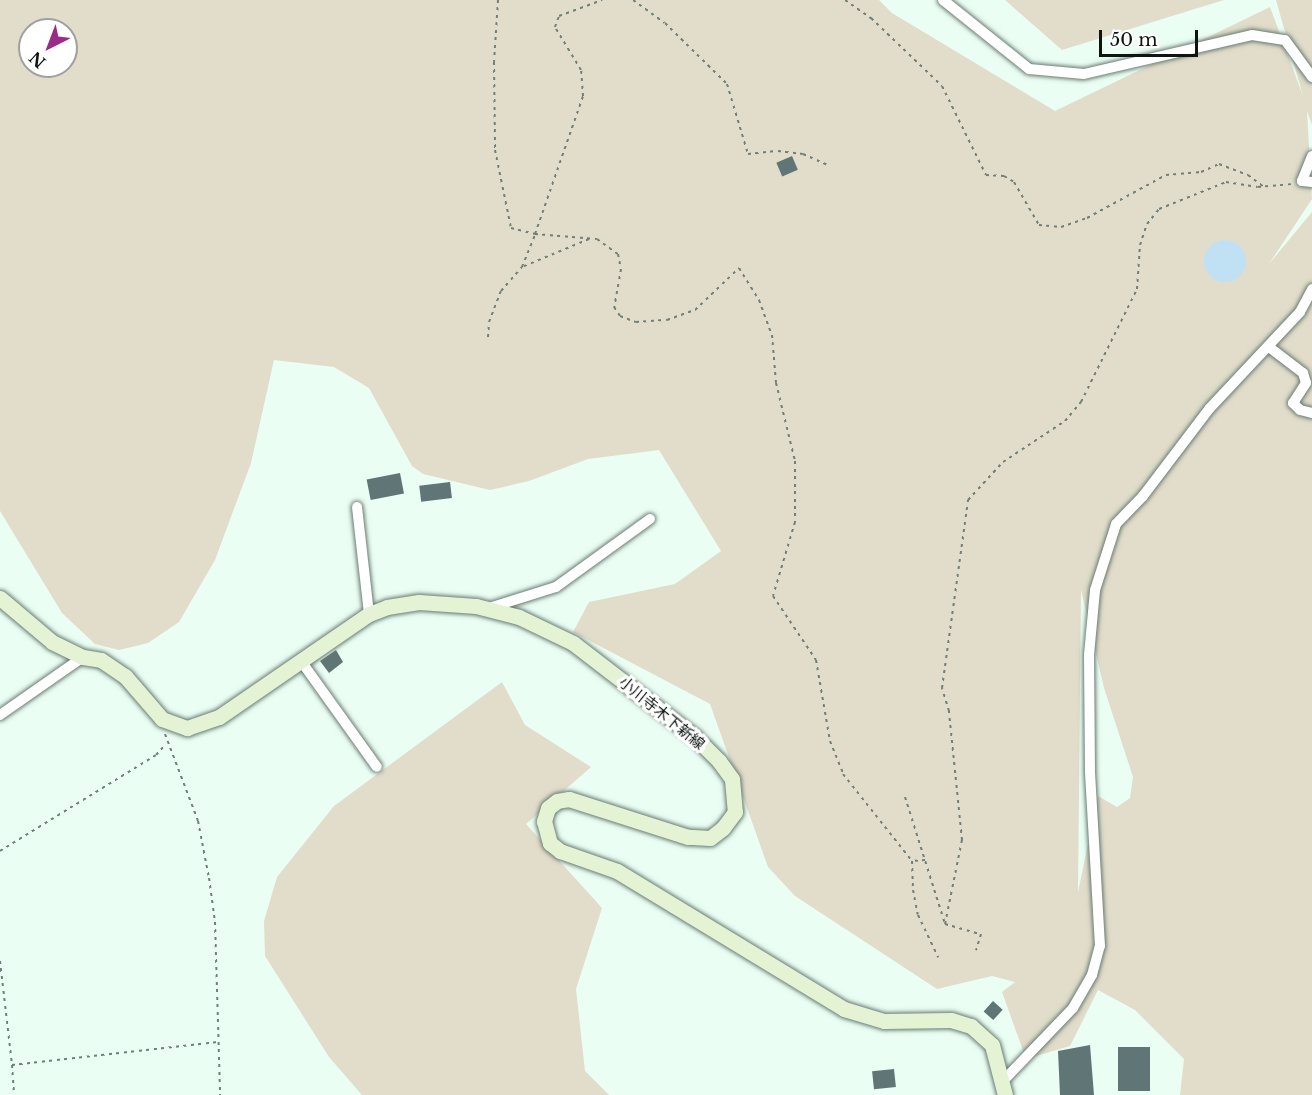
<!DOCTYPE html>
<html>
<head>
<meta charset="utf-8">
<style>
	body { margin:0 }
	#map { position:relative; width:1312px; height:1095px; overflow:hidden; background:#eafef4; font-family:"Libre Baskerville","Noto Sans JP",serif }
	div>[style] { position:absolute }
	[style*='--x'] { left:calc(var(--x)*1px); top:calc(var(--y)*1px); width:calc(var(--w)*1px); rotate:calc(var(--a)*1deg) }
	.green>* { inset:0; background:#e2ddca }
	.water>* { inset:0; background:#c0e1f3 }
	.round { border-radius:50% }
	.building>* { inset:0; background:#607676; transform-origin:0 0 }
	.path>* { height:2px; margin-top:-1px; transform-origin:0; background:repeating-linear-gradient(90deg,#727f78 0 3px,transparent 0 7.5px) }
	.roads { filter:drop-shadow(0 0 2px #6a7c73) drop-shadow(0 0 2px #6a7c73) }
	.minor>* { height:10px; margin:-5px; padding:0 5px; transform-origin:5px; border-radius:5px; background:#fff }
	.secondary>* { height:15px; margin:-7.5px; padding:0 7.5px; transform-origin:7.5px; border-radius:7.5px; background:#e5f3d5 }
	span { translate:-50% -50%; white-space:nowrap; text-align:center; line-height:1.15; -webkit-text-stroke:6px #fff; paint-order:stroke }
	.street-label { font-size:15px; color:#0e1511 }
	.north { position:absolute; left:18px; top:18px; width:60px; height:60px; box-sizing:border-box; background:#fff; border:2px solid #9fa1a0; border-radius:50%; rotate:222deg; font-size:16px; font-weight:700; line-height:24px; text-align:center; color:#0e1511 }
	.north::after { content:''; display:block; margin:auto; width:21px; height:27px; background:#9b2b89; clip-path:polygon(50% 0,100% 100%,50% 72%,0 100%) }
	.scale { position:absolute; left:1099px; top:30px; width:99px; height:27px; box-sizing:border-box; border:3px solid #0e1511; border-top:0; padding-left:8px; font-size:18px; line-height:21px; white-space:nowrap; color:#0e1511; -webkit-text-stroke:4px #fff; paint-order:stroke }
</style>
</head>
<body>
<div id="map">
	<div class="green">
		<i style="clip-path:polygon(evenodd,0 0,879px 0,892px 13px,1055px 111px,1270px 7px,1303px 96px,1276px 0,1312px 0,1312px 125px,1307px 111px,1312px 199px,1269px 264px,1312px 212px,1312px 1095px,1180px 1095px,1184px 1059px,1135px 1010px,1098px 990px,1070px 1046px,1026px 1059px,1002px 992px,1015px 982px,992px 976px,937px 989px,795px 896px,768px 867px,710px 704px,573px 632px,589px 602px,675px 584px,721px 551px,659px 450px,588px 459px,529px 481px,490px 490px,423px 474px,412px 466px,369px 388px,334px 367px,274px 360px,251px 463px,215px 560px,179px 622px,148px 643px,119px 650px,95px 644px,62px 613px,0 511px,0 0,30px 30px,66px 30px,66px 66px,30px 66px,30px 30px,0 0,1081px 590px,1104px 688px,1133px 777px,1130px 798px,1117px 807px,1098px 796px,1078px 892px,1081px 590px)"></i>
		<i style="clip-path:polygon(1005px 0,1224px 0,1062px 50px)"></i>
		<i style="clip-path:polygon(502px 682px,525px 725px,591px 767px,526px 824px,602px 908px,576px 989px,585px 1071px,609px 1095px,362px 1095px,329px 1057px,265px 956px,264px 921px,277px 877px,334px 806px)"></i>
	</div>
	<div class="water">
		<i class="round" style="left:1204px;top:240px;width:42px;height:42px"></i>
	</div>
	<div class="building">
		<i style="left:792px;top:156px;width:15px;height:17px;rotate:67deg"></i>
		<i style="left:400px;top:473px;width:21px;height:34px;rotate:79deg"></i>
		<i style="left:450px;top:482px;width:16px;height:31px;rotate:83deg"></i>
		<i style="clip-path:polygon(336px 650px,343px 662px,329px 673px,320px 661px)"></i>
		<i style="left:993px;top:1001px;width:13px;height:14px;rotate:42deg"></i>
		<i style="clip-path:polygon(1090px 1045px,1094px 1095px,1060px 1095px,1058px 1051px)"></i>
		<i style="left:1118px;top:1047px;width:32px;height:44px"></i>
		<i style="left:894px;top:1069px;width:18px;height:22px;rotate:84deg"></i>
	</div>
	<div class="path">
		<i style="--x:498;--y:0;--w:62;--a:93.7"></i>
		<i style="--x:494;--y:62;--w:88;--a:89.3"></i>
		<i style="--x:495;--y:150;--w:80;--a:78.4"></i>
		<i style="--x:511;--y:228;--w:25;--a:14"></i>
		<i style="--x:535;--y:234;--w:146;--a:-70.8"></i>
		<i style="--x:583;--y:96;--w:26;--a:-94"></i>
		<i style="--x:581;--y:70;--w:50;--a:-121.2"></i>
		<i style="--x:555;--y:27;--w:12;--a:-70"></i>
		<i style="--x:559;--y:16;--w:46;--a:-20.4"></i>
		<i style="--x:633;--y:0;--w:39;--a:36"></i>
		<i style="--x:665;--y:23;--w:87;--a:44.5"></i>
		<i style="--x:727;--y:84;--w:73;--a:73.3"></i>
		<i style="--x:748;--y:154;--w:30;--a:-6"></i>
		<i style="--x:778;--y:151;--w:25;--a:7"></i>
		<i style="--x:803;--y:154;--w:27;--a:24"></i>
		<i style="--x:845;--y:0;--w:32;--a:35"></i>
		<i style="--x:871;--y:18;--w:98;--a:43.8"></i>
		<i style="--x:942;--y:86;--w:99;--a:63.7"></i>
		<i style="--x:986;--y:175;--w:18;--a:3"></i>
		<i style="--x:1004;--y:176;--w:12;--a:31"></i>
		<i style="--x:1014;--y:182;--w:50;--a:59.8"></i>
		<i style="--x:1039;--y:225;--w:22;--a:5"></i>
		<i style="--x:1061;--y:227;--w:28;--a:-19"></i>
		<i style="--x:1087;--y:218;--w:90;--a:-28.6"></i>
		<i style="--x:1166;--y:175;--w:35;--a:-5"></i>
		<i style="--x:1201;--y:172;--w:20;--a:-24"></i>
		<i style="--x:1219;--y:164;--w:31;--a:21"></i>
		<i style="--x:1248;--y:175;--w:20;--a:37"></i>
		<i style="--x:589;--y:239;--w:73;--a:157.3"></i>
		<i style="--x:522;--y:267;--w:35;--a:-68"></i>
		<i style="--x:535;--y:234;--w:62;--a:4.6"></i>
		<i style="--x:597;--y:239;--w:26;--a:36"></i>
		<i style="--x:618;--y:254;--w:15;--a:79"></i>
		<i style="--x:621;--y:269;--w:39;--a:100"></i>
		<i style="--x:614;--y:307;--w:11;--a:56"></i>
		<i style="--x:620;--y:316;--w:17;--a:21"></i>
		<i style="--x:636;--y:322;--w:31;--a:-4"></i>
		<i style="--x:667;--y:320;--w:30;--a:-20"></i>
		<i style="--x:695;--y:310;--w:61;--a:-43.7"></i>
		<i style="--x:739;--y:268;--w:38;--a:58"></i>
		<i style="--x:759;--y:300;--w:37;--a:70"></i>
		<i style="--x:772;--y:335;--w:48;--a:85.2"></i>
		<i style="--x:776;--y:383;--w:80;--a:76.3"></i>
		<i style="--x:795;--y:461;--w:61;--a:90"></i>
		<i style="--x:795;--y:522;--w:77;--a:106.6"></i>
		<i style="--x:773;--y:596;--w:77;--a:56.1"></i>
		<i style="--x:816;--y:660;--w:82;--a:80.2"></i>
		<i style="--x:830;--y:741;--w:35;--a:68"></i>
		<i style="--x:843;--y:774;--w:111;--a:51.6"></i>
		<i style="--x:488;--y:337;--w:15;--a:-86"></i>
		<i style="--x:489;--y:322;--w:33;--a:-69"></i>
		<i style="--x:501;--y:291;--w:32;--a:-49"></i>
		<i style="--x:165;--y:734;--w:93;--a:69.2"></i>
		<i style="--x:198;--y:821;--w:58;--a:79.1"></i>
		<i style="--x:209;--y:878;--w:44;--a:82.2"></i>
		<i style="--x:215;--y:922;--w:173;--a:88.3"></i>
		<i style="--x:905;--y:797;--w:133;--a:72.5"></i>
		<i style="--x:945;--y:924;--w:86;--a:-78.6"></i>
		<i style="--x:962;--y:840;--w:130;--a:-95.8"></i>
		<i style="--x:949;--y:711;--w:24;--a:-107"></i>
		<i style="--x:942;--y:688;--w:190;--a:-82.1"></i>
		<i style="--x:968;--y:500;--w:52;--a:-47.4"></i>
		<i style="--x:1003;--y:462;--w:74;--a:-33.5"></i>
		<i style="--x:1065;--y:421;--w:25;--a:-50"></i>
		<i style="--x:1081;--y:402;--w:126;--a:-63.6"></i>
		<i style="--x:1137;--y:289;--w:44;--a:-86.1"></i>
		<i style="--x:1140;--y:245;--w:22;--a:-72"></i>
		<i style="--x:1147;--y:224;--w:19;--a:-51"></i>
		<i style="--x:1159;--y:209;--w:72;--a:-21.9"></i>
		<i style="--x:1226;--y:182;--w:32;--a:9"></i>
		<i style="--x:1258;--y:187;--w:33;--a:-5"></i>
		<i style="--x:0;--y:851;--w:183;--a:-31.6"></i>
		<i style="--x:156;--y:755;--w:15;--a:-48"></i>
		<i style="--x:925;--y:860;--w:13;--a:176"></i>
		<i style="--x:912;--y:861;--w:29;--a:88"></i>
		<i style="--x:913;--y:890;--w:25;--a:79"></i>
		<i style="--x:918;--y:915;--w:47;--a:64.5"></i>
		<i style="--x:945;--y:924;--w:37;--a:16"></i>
		<i style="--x:981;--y:934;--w:17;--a:107"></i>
		<i style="--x:0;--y:961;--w:105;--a:83.4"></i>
		<i style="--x:12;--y:1065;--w:207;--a:-6.4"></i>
		<i style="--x:12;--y:1065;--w:30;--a:86"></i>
	</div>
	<div class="roads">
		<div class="minor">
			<i style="--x:943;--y:0;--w:110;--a:38.7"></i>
			<i style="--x:1029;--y:69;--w:55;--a:5.2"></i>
			<i style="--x:1084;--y:74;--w:172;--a:-13.1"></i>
			<i style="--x:1252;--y:35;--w:33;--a:9"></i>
			<i style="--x:1285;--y:40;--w:46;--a:53.9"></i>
			<i style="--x:1312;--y:156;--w:27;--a:112"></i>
			<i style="--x:1302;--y:181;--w:10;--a:6"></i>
			<i style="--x:1269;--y:347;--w:43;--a:37.4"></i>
			<i style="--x:1303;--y:373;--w:10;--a:73"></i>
			<i style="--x:1306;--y:383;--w:24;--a:123"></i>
			<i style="--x:1293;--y:403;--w:10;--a:45"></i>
			<i style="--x:1300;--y:410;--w:12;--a:14"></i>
			<i style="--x:357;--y:507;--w:108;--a:83.6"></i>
			<i style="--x:489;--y:608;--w:70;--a:-17.4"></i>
			<i style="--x:556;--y:587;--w:116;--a:-35.9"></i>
			<i style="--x:301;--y:661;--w:130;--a:54.4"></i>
			<i style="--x:0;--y:715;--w:101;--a:-34.9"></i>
			<i style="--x:1003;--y:1081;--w:101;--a:-46.2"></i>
			<i style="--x:1073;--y:1008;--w:38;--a:-60"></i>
			<i style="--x:1092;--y:975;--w:30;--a:-75"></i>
			<i style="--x:1100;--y:946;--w:175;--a:-93.3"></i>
			<i style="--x:1090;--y:771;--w:116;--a:-90.5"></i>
			<i style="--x:1089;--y:655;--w:65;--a:-84.7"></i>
			<i style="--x:1095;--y:590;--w:69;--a:-72.3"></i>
			<i style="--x:1116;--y:524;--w:39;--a:-46"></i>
			<i style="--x:1143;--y:496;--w:109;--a:-52.8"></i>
			<i style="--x:1209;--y:409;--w:133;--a:-46.8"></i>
			<i style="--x:1300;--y:312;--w:26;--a:-62"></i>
		</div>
		<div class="secondary">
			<i style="--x:0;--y:598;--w:68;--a:40.2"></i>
			<i style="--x:52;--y:642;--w:34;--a:26"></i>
			<i style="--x:83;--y:657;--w:18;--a:9"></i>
			<i style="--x:101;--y:660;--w:29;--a:34"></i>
			<i style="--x:125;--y:676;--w:57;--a:49.3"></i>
			<i style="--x:162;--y:719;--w:27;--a:20"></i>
			<i style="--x:187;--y:728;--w:34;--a:-19"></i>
			<i style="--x:219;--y:717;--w:182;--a:-34.5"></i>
			<i style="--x:369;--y:614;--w:19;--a:-21"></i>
			<i style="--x:387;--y:607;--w:32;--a:-9"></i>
			<i style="--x:419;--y:602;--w:57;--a:4"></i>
			<i style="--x:476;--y:606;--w:44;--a:14.3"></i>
			<i style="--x:519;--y:617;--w:60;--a:25.7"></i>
			<i style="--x:573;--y:643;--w:154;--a:37.6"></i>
			<i style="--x:695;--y:737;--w:34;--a:45"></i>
			<i style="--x:719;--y:761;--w:22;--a:54"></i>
			<i style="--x:732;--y:779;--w:33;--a:85"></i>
			<i style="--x:735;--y:812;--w:20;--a:127"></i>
			<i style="--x:723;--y:828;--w:16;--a:142"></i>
			<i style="--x:710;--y:838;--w:22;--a:-177"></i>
			<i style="--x:688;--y:837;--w:125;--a:-162.3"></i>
			<i style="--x:569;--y:799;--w:12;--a:171"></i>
			<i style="--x:557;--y:801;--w:11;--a:142"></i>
			<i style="--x:548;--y:808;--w:14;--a:107"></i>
			<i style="--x:544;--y:821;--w:23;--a:75"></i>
			<i style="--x:550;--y:843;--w:13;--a:39"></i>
			<i style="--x:560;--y:851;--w:60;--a:19.3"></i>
			<i style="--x:617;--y:871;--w:266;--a:31.3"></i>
			<i style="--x:844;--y:1009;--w:42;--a:16.7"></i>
			<i style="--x:884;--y:1021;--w:67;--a:-0.9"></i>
			<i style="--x:951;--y:1020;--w:21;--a:17"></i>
			<i style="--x:971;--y:1026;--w:28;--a:42"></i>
			<i style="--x:992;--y:1045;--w:52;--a:75.4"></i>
		</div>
	</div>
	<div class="street-label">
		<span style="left:662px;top:713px;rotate:39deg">小川寺木下新線</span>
	</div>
	<div class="north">N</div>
	<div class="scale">50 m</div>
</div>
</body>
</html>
